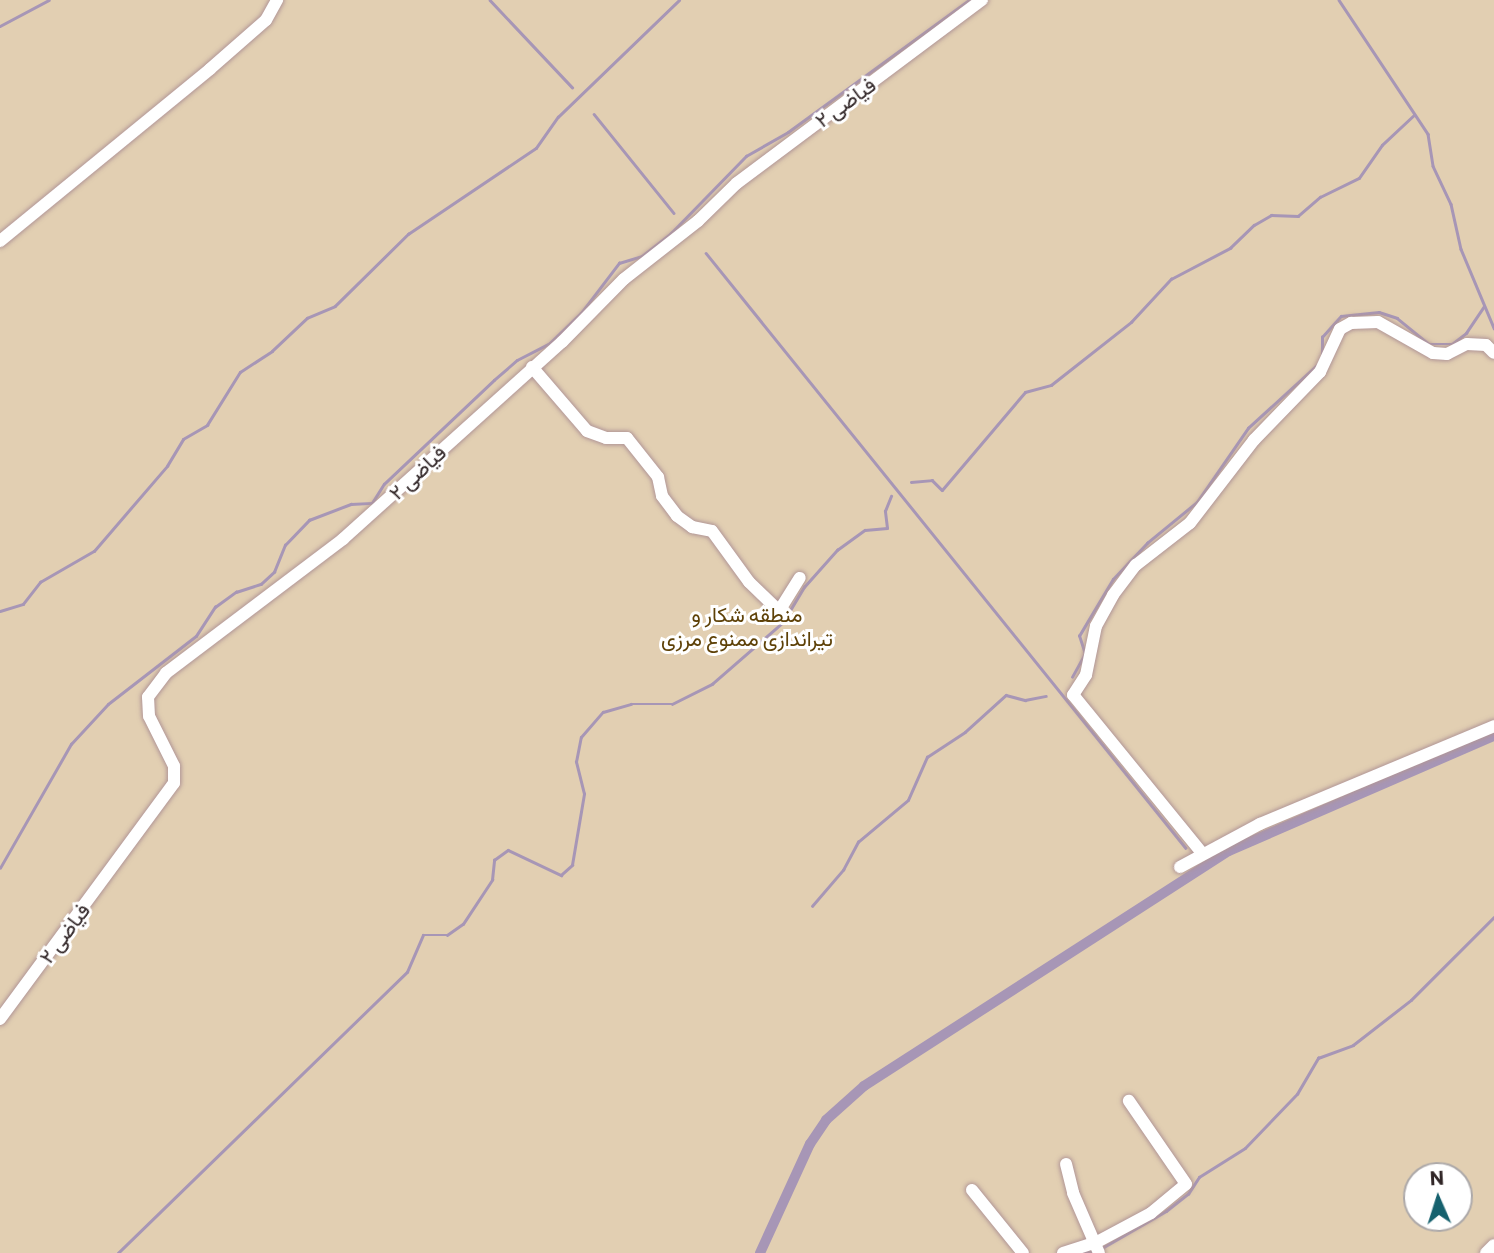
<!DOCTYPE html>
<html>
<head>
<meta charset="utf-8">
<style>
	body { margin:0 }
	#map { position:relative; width:1494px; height:1253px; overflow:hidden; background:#fdebec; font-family:Commissioner,Vazirmatn,sans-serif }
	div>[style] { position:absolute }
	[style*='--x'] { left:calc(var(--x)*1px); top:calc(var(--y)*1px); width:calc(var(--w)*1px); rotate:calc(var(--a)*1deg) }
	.green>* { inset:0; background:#e2cfb2 }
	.stream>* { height:2.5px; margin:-1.25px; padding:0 1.25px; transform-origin:1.25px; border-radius:1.25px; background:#a796b6 }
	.canal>* { height:10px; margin:-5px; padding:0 5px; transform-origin:5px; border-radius:5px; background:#a796b6 }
	.roads { filter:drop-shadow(0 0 2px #b19697) drop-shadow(0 0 2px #b19697) }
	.minor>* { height:12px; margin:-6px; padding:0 6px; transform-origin:6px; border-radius:6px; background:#fff }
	span { translate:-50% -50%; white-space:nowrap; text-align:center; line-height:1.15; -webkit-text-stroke:6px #fff; paint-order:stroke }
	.street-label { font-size:21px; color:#302526 }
	.park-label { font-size:21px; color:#5e4107 }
	.north { position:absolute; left:1403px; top:1162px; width:70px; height:70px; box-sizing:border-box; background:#fff; border:2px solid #aca8a8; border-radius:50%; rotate:357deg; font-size:19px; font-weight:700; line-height:28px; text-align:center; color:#302526 }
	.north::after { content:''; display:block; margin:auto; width:24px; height:32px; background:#16616e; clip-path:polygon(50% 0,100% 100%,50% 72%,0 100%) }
</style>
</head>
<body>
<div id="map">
	<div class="green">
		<i style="clip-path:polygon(evenodd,0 0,1494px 0,1494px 1253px,0 1253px,0 0,1417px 1176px,1459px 1176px,1459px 1218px,1417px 1218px,1417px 1176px)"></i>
	</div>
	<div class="stream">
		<i style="--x:490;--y:0;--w:120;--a:46.7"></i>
		<i style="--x:1339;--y:0;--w:161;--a:56.4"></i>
		<i style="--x:1428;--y:134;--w:32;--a:81"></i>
		<i style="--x:1433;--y:166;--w:42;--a:64.7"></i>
		<i style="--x:1451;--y:204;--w:46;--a:77.5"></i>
		<i style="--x:1461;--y:249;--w:86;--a:67.3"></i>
		<i style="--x:0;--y:26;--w:55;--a:-28"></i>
		<i style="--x:594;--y:114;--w:127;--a:51.1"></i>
		<i style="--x:706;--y:253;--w:764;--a:51.11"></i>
		<i style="--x:1322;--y:354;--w:17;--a:-90"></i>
		<i style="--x:1322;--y:337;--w:28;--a:-48"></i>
		<i style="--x:1341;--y:316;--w:38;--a:-6"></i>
		<i style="--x:1379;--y:312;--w:19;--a:18"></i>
		<i style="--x:1397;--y:318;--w:41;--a:39.1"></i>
		<i style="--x:1429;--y:344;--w:23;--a:0"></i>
		<i style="--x:1452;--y:344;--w:18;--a:-38"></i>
		<i style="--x:1466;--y:333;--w:32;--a:-56"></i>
		<i style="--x:911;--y:482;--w:21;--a:-5"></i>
		<i style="--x:932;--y:480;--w:14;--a:45"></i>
		<i style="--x:942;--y:490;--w:128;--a:-49.7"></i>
		<i style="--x:1025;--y:392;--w:27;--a:-15"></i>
		<i style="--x:1051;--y:385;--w:102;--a:-38.2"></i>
		<i style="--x:1131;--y:322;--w:59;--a:-47.1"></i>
		<i style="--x:1171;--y:279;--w:67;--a:-27.7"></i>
		<i style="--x:1230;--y:248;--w:33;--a:-44"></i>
		<i style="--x:1254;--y:225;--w:20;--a:-30"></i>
		<i style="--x:1271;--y:215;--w:27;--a:2"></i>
		<i style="--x:1298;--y:216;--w:29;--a:-41"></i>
		<i style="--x:1320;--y:197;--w:43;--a:-26"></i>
		<i style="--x:1359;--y:178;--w:40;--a:-55.1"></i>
		<i style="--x:1382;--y:145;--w:44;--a:-43.2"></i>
		<i style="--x:0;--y:611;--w:24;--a:-17"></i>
		<i style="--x:23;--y:604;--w:28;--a:-52"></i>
		<i style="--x:40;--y:582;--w:62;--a:-29.9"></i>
		<i style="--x:94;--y:551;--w:112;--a:-49.3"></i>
		<i style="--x:167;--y:466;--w:31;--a:-59"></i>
		<i style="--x:183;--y:439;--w:28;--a:-30"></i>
		<i style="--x:207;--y:425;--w:62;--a:-58.1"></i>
		<i style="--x:240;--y:372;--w:38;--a:-33"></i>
		<i style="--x:272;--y:351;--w:48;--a:-43.3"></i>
		<i style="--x:307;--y:318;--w:30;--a:-23"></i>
		<i style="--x:335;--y:306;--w:103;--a:-44.6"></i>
		<i style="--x:408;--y:234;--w:154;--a:-33.9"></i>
		<i style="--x:536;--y:148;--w:38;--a:-55"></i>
		<i style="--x:558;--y:117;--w:168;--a:-44"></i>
		<i style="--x:1072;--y:677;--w:26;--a:-61"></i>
		<i style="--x:1085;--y:654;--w:19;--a:-108"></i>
		<i style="--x:1079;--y:636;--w:66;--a:-59.2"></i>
		<i style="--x:1113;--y:579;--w:50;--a:-46.6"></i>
		<i style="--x:1147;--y:543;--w:65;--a:-39.4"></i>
		<i style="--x:1197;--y:502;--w:90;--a:-55.4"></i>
		<i style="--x:1248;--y:428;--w:92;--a:-42.4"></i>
		<i style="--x:0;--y:868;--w:143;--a:-60.2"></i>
		<i style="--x:71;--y:744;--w:54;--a:-47.2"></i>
		<i style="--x:108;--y:704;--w:111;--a:-37.7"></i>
		<i style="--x:196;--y:636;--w:35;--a:-57"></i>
		<i style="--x:215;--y:607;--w:26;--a:-36"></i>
		<i style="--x:236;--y:592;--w:26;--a:-18"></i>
		<i style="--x:261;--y:584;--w:18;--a:-43"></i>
		<i style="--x:274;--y:572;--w:29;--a:-68"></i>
		<i style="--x:285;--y:545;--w:35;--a:-46"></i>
		<i style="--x:309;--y:520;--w:45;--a:-20.9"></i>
		<i style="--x:351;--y:504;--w:21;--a:-3"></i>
		<i style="--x:372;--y:503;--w:22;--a:-58"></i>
		<i style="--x:384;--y:484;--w:151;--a:-43.4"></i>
		<i style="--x:494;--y:380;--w:30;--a:-41"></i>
		<i style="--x:517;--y:360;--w:37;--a:-27"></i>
		<i style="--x:550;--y:343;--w:43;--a:-44.1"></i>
		<i style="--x:581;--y:313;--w:63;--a:-52.8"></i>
		<i style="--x:619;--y:263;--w:24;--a:-17"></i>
		<i style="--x:642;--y:256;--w:36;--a:-38"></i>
		<i style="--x:670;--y:234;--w:109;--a:-45.7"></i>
		<i style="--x:746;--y:156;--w:48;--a:-29.7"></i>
		<i style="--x:788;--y:132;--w:224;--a:-36.1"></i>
		<i style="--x:812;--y:906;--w:48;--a:-49.3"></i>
		<i style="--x:843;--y:870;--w:32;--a:-62"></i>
		<i style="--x:858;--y:842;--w:65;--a:-40"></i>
		<i style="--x:908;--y:800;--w:47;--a:-66.2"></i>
		<i style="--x:927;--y:757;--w:45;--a:-33.3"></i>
		<i style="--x:965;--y:732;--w:55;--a:-42.1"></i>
		<i style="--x:1006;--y:695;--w:20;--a:15"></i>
		<i style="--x:1025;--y:700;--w:21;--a:-11"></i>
		<i style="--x:1102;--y:1248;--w:74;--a:-30"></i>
		<i style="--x:1166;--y:1211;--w:28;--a:-38"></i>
		<i style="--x:1188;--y:1194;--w:20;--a:-57"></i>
		<i style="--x:1199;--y:1177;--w:54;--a:-32.2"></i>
		<i style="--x:1245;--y:1148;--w:75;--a:-46.1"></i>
		<i style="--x:1297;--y:1094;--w:42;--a:-59.7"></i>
		<i style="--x:1318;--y:1058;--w:37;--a:-20"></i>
		<i style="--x:1353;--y:1045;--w:73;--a:-37.8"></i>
		<i style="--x:1411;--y:1000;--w:117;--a:-45"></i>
		<i style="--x:118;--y:1253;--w:403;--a:-44.2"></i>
		<i style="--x:407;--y:972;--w:40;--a:-66.6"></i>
		<i style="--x:423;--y:935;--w:24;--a:0"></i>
		<i style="--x:447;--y:935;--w:19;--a:-35"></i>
		<i style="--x:463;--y:924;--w:53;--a:-56.6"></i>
		<i style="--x:492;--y:880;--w:20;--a:-84"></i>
		<i style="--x:494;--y:860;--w:17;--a:-36"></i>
		<i style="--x:508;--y:850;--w:59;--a:25.3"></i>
		<i style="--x:561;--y:875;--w:15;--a:-42"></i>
		<i style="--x:572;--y:865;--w:72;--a:-80.4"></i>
		<i style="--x:584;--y:794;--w:33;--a:-104"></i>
		<i style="--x:576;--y:762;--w:25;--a:-79"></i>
		<i style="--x:581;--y:737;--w:33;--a:-49"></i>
		<i style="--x:603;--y:712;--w:29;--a:-16"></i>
		<i style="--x:631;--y:704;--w:41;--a:0"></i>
		<i style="--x:672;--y:704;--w:45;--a:-26.6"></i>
		<i style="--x:712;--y:684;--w:94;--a:-41.1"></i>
		<i style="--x:783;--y:622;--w:41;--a:-59"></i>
		<i style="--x:804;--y:587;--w:50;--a:-48.3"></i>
		<i style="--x:837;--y:550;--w:34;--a:-36"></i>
		<i style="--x:865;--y:530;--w:22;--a:-5"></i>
		<i style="--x:887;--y:528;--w:17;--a:-97"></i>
		<i style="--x:885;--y:511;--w:16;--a:-68"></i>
		<i style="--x:1083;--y:1253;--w:9;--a:-13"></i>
	</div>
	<div class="canal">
		<i style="--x:760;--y:1253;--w:120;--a:-65.4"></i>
		<i style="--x:810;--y:1144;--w:29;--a:-56"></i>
		<i style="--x:826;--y:1120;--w:51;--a:-41.8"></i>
		<i style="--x:864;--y:1086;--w:434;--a:-32.8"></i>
		<i style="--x:1229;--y:851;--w:289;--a:-23.5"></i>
	</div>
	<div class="roads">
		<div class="minor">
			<i style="--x:0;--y:241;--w:271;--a:-39.3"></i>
			<i style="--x:210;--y:69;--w:74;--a:-41.2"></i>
			<i style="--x:266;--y:20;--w:23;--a:-61"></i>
			<i style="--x:532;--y:367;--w:84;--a:49.3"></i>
			<i style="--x:587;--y:431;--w:20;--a:20"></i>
			<i style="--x:606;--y:438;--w:21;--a:0"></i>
			<i style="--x:627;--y:438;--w:50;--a:51.5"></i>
			<i style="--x:658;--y:477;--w:19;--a:78"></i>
			<i style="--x:662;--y:496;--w:25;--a:53"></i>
			<i style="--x:677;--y:516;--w:19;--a:36"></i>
			<i style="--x:692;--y:527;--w:20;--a:11"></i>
			<i style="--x:712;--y:531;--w:63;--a:54"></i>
			<i style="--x:749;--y:582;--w:42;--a:44"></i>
			<i style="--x:779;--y:611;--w:39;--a:-58"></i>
			<i style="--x:1202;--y:853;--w:204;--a:-129.2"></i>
			<i style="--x:1073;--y:695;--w:24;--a:-57"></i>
			<i style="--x:1086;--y:675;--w:50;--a:-78.5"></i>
			<i style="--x:1096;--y:626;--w:35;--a:-61"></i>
			<i style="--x:1113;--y:595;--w:38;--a:-53"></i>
			<i style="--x:1136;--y:565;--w:68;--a:-37.9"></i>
			<i style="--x:1190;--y:523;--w:105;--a:-52.4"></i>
			<i style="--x:1254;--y:440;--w:95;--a:-45.9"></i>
			<i style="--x:1320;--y:372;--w:47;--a:-65.1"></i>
			<i style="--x:1340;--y:329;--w:13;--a:-29"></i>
			<i style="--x:1351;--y:323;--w:27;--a:-2"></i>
			<i style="--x:1378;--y:322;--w:63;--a:29.4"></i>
			<i style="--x:1433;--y:353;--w:14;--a:4"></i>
			<i style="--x:1447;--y:354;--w:22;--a:-27"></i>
			<i style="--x:1467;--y:344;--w:19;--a:3"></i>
			<i style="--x:1486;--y:345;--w:11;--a:45"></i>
			<i style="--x:1180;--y:867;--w:91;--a:-28.3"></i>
			<i style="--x:1260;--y:824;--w:254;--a:-22.7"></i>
			<i style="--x:0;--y:1019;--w:293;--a:-53.6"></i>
			<i style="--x:174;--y:783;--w:17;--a:-90"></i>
			<i style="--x:174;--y:766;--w:56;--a:-116.6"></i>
			<i style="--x:149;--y:716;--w:19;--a:-93"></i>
			<i style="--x:148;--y:697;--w:30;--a:-53"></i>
			<i style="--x:166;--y:673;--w:222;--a:-37.1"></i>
			<i style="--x:343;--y:539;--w:295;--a:-42"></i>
			<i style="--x:562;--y:342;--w:88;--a:-45.5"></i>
			<i style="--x:624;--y:279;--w:94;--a:-38.1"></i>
			<i style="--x:698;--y:221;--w:54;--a:-44.3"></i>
			<i style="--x:737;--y:183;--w:306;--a:-36.8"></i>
			<i style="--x:1066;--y:1164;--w:30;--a:76"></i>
			<i style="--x:1073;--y:1193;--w:65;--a:66.6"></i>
			<i style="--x:972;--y:1190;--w:81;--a:51"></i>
			<i style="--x:1063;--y:1253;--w:36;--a:-18"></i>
			<i style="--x:1097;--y:1242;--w:61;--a:-28.2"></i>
			<i style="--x:1151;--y:1213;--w:45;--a:-39.6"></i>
			<i style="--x:1186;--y:1184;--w:101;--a:-124.5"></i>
			<i style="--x:1486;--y:1253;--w:11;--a:-45"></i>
		</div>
	</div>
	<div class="street-label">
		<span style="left:845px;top:102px;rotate:-36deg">فیاضی ۲</span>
		<span style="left:417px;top:472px;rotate:-43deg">فیاضی ۲</span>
		<span style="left:64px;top:933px;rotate:-53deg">فیاضی ۲</span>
	</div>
	<div class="park-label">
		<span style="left:747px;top:626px">منطقه شکار و<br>تیراندازی ممنوع مرزی</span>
	</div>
	<div class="north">N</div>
</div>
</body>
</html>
